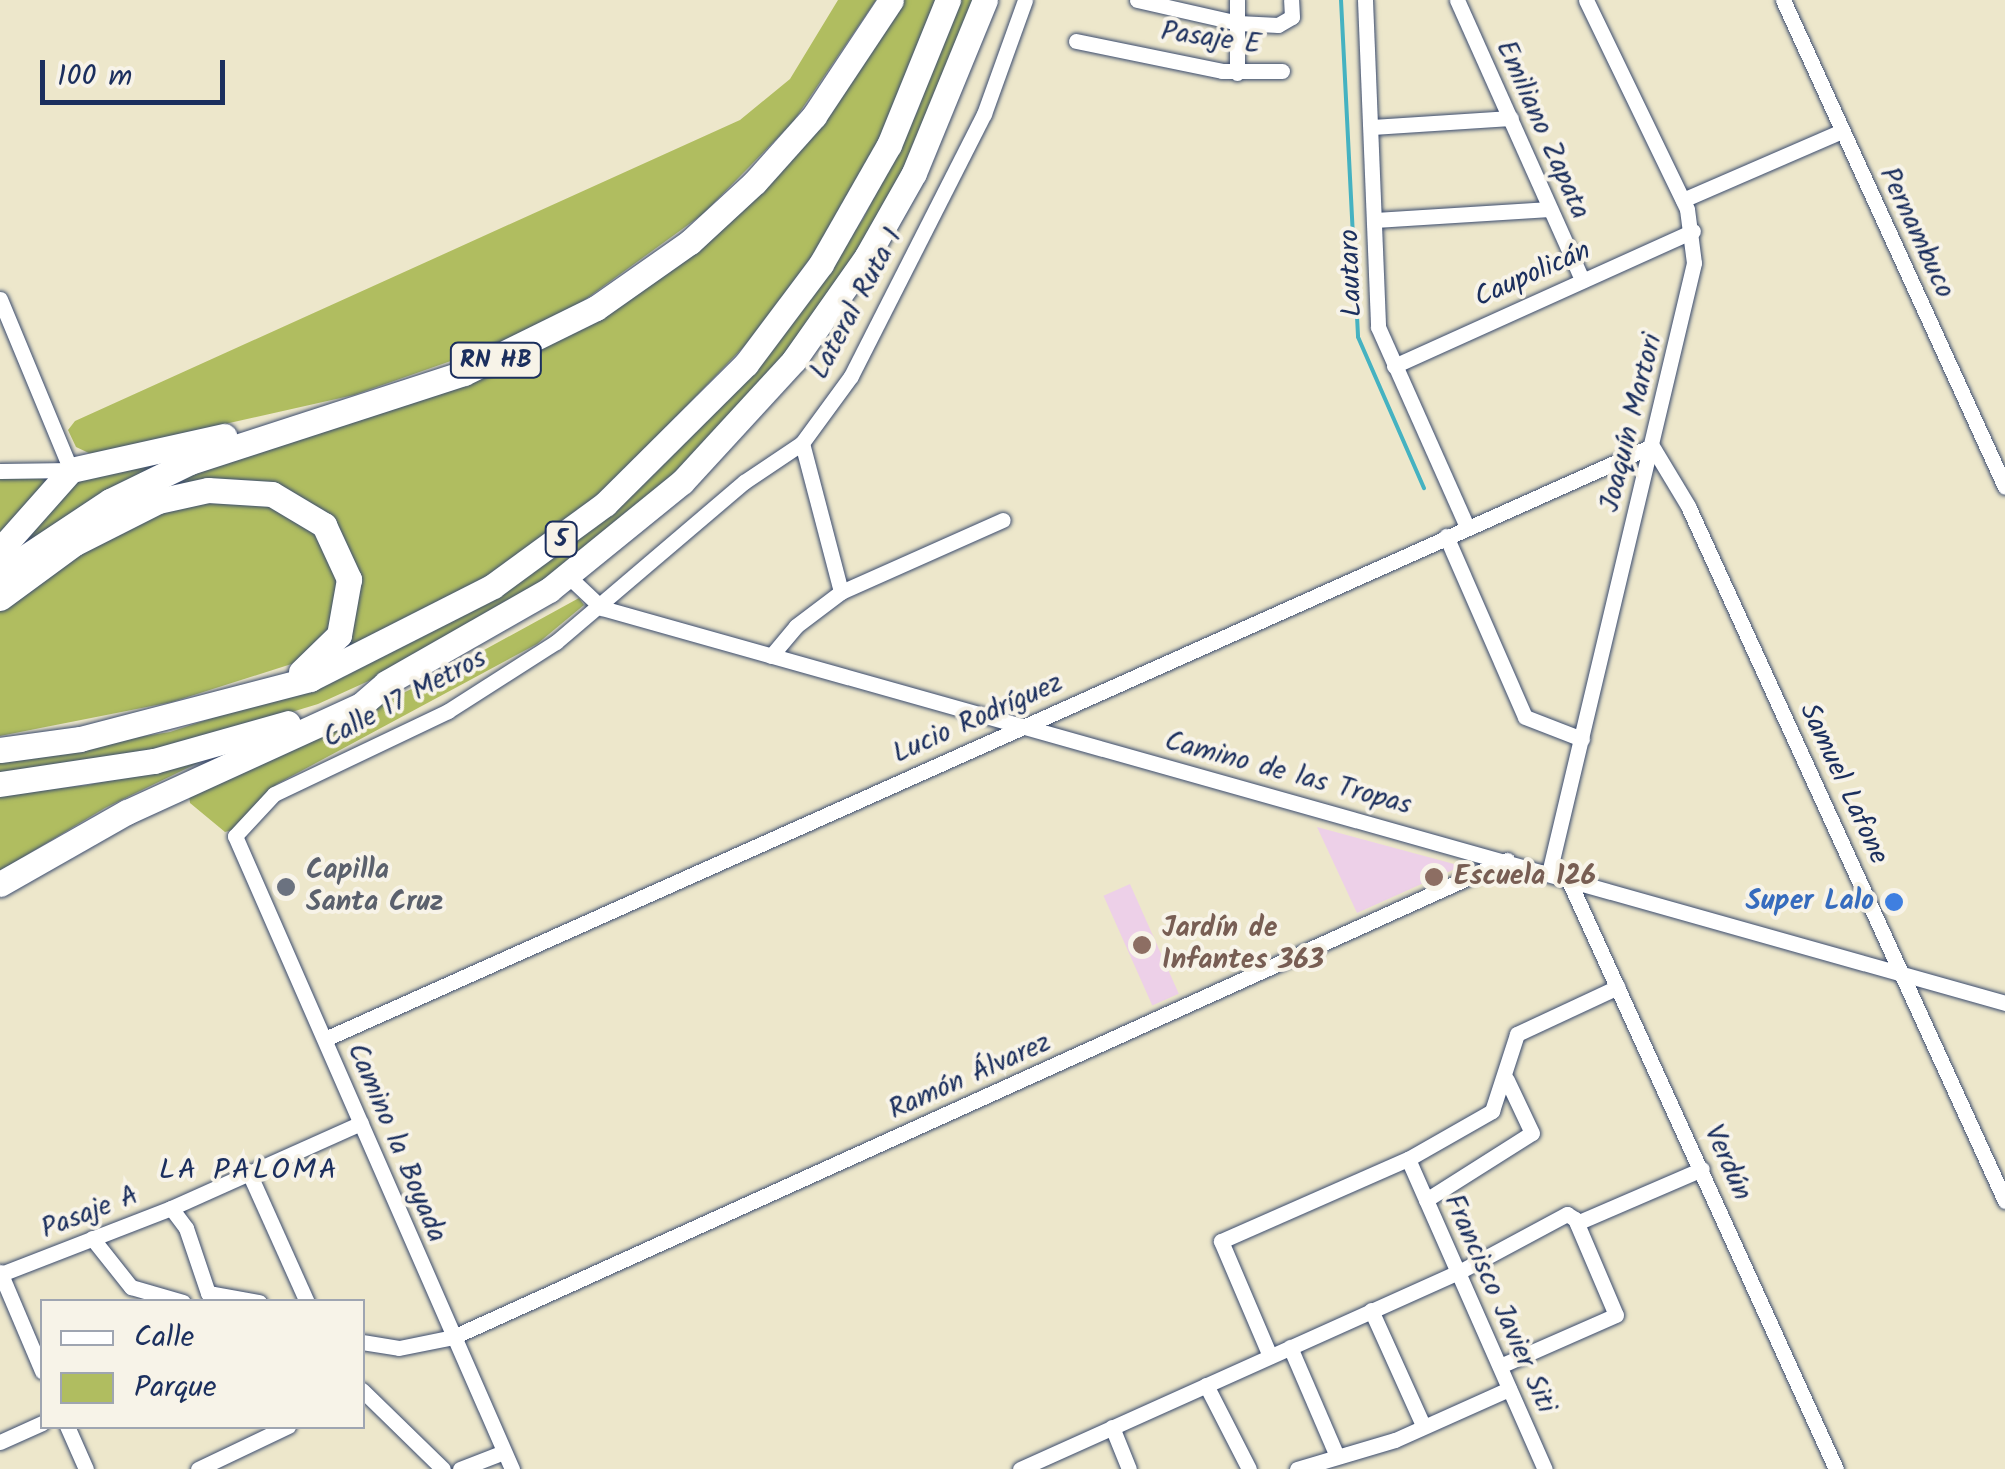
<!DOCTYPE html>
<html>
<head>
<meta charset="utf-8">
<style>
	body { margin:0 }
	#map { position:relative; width:2005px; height:1469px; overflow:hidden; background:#ede7cb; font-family:Kalam,sans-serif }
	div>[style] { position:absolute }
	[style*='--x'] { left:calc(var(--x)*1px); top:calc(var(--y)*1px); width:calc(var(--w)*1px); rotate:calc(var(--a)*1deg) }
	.built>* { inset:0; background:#edd0e8; transform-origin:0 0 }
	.green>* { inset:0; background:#b0bd60 }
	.stream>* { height:4px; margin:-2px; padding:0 2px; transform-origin:2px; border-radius:2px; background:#45b2c1 }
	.roads { filter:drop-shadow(0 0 2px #3a4b6e) drop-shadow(0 0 2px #3a4b6e) }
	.minor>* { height:15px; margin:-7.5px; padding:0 7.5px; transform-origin:7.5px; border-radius:7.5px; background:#fff }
	.trunk>* { height:25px; margin:-12.5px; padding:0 12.5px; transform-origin:12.5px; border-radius:12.5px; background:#fff }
	.dots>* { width:28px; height:28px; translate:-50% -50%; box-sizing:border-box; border:5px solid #f7f3e8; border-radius:50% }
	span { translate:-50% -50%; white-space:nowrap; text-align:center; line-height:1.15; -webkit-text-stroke:8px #f7f3e8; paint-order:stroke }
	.shield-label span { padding:2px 8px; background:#f7f3e8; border:2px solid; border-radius:8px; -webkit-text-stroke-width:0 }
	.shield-label { font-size:25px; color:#1b2f5e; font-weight:700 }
	.street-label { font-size:28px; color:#1b2f5e }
	.worship-label { font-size:28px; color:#5b616d; font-weight:700 }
	.left { translate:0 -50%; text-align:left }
	.education-label { font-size:28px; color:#785e54; font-weight:700 }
	.shop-label { font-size:28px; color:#366cbe; font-weight:700 }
	.right { translate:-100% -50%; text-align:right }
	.neighbourhood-label { font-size:30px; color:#1b2f5e; letter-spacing:2.5px }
	.legend { position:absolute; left:40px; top:1299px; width:325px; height:130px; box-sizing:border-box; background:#f7f3e8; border:2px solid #9fa5b1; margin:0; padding:12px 18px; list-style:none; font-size:30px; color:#1b2f5e }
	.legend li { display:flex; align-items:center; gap:20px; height:50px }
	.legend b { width:50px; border:2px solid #9fa5b1 }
	.scale { position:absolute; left:40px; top:60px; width:185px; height:45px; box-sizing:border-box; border:5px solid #1b2f5e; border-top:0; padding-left:12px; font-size:30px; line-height:35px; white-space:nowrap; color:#1b2f5e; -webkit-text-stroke:8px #f7f3e8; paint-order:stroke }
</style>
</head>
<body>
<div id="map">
	<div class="built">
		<i style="clip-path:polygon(1317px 827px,1454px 864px,1455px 869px,1357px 913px)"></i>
		<i style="left:1130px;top:884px;width:120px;height:29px;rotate:66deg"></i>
	</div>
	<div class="green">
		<i style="clip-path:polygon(838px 0,876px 0,793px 122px,703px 214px,575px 307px,505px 342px,354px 395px,91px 454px,76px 447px,68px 430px,75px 421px,740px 120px,790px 79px)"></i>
		<i style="clip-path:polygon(902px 0,935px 0,879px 142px,833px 226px,757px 333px,605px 490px,484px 579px,339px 654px,358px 591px,346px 543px,224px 480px,0 585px,161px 485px,486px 375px,610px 312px,838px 98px)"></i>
		<i style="clip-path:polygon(959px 0,975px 0,900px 185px,788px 354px,692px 462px,595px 546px,430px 653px,318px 704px,174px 748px,0 776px,0 759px,170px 732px,348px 673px,466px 613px,645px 482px,752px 372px,863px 219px,917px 112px)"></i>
		<i style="clip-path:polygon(193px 448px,0 563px,76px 477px)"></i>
		<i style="clip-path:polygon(21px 476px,47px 479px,0 542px,0 479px)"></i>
		<i style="clip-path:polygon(254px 498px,309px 522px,338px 562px,333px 629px,304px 660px,172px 702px,0 736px,0 608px,75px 554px,173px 504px)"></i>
		<i style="clip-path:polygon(579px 598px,584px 605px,537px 644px,277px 784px,233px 830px,225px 832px,190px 803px,189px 795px,424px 683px)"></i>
		<i style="clip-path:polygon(206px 759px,105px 808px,0 871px,0 795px,88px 785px)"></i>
	</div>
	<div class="stream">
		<i style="--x:1341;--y:0;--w:337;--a:87.1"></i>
		<i style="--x:1358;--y:337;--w:165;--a:66.4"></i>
	</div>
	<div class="roads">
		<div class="minor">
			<i style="--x:1137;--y:0;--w:104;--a:12.8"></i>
			<i style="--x:1238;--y:23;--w:40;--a:2.9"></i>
			<i style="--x:1278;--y:25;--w:16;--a:-30"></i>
			<i style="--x:1292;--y:17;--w:17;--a:-93"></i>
			<i style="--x:1237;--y:0;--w:73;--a:90"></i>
			<i style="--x:1365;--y:0;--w:327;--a:87.7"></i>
			<i style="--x:1378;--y:327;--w:219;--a:66"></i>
			<i style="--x:1457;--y:0;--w:307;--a:65.9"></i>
			<i style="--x:1783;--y:0;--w:535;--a:65.49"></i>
			<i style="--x:1076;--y:41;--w:149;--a:11.6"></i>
			<i style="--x:1222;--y:71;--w:60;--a:0"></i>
			<i style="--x:1372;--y:127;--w:139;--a:-3.7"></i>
			<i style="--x:1683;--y:200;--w:173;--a:-23.5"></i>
			<i style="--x:1375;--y:220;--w:175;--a:-3.6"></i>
			<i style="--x:0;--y:299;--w:185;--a:67.5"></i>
			<i style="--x:1394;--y:366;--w:328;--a:-24.3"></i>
			<i style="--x:802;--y:443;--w:154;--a:75.3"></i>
			<i style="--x:0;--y:471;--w:71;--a:-0.8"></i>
			<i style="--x:1446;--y:536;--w:197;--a:66.4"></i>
			<i style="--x:1525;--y:717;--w:61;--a:21.1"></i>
			<i style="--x:568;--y:576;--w:47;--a:43.3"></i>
			<i style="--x:602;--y:608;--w:1458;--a:15.72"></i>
			<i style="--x:771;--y:656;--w:39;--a:-50"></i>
			<i style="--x:796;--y:626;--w:56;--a:-37.1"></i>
			<i style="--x:841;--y:592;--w:177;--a:-24"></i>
			<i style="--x:1549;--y:873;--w:627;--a:-76.63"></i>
			<i style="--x:1694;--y:263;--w:54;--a:-97.4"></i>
			<i style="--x:1687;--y:209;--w:232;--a:-115.8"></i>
			<i style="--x:1568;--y:879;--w:648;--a:65.57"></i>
			<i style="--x:325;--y:1039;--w:1453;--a:-24.08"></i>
			<i style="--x:1652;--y:446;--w:70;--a:59"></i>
			<i style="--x:1688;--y:506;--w:764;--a:65.48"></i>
			<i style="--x:1408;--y:1159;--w:339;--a:66.2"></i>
			<i style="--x:249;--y:1173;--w:141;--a:65.8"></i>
			<i style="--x:1426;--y:1200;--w:125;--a:-32.3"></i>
			<i style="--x:1532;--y:1133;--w:59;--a:-115.3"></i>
			<i style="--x:171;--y:1208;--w:25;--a:53"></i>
			<i style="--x:186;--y:1228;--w:69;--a:71.3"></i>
			<i style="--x:1577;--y:1223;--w:136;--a:-23.4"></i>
			<i style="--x:92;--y:1238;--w:63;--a:51.5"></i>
			<i style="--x:131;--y:1287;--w:54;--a:16.1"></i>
			<i style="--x:0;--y:1272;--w:108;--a:67"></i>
			<i style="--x:1;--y:1274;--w:182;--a:-21.2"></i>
			<i style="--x:171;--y:1208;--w:208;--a:-24.1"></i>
			<i style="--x:208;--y:1293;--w:52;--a:10"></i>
			<i style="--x:1371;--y:1310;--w:126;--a:65.7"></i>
			<i style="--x:362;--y:1342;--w:37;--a:9"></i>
			<i style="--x:399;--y:1348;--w:55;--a:-11.5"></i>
			<i style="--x:453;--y:1337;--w:1157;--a:-24.35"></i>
			<i style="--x:1290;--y:1347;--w:119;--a:66.7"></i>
			<i style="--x:1270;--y:1356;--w:125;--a:-113.1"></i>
			<i style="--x:1221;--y:1241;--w:204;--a:-23.7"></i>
			<i style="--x:1408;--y:1159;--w:97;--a:-29.7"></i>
			<i style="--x:1492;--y:1111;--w:81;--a:-72"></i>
			<i style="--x:1517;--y:1034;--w:111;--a:-25"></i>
			<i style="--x:1206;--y:1385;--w:94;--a:62.9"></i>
			<i style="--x:362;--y:1390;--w:113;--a:44.3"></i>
			<i style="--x:67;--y:1426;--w:47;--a:66.2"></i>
			<i style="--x:1112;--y:1427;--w:45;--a:68"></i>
			<i style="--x:0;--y:1442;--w:46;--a:-24.3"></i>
			<i style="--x:198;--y:1469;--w:100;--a:-25.5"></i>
			<i style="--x:460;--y:1469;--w:47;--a:-21.1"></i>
			<i style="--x:512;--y:1469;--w:691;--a:-113.63"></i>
			<i style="--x:235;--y:836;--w:57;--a:-47.1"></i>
			<i style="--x:274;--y:794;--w:193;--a:-25.5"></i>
			<i style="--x:448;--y:711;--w:128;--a:-32.6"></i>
			<i style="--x:556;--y:642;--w:247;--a:-40.4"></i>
			<i style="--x:744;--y:482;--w:70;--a:-33.9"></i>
			<i style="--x:802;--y:443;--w:83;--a:-53.8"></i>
			<i style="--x:851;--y:376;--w:294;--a:-63.1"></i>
			<i style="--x:984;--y:114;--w:121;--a:-70.2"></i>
			<i style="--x:1020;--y:1469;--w:479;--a:-24.2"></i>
			<i style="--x:1457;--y:1273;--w:125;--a:-28.2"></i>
			<i style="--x:1567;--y:1214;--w:9;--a:32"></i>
			<i style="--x:1575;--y:1219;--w:104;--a:66.9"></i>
			<i style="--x:1616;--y:1315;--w:127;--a:156.3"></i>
			<i style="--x:1297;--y:1469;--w:102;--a:-16.5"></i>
			<i style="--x:1395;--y:1440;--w:125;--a:-24.1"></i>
		</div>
		<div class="trunk">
			<i style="--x:0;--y:550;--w:107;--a:-48.4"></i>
			<i style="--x:71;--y:470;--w:157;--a:-12.5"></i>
			<i style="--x:0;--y:574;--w:132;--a:-33.6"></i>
			<i style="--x:110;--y:501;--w:89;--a:-26"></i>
			<i style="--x:190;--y:462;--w:288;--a:-18"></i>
			<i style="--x:464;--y:373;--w:147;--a:-26.2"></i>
			<i style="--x:596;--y:308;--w:115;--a:-35.1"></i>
			<i style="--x:690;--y:242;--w:88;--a:-42.7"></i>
			<i style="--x:755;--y:182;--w:89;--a:-48.2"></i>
			<i style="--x:814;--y:116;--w:139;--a:-56.4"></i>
			<i style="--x:0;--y:598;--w:93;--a:-36.3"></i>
			<i style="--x:75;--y:543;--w:93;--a:-26.8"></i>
			<i style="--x:158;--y:501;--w:51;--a:-12.4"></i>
			<i style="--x:208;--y:490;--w:64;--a:3.6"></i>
			<i style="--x:272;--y:494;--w:61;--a:30.8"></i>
			<i style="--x:324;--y:525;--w:60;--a:65.2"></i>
			<i style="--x:349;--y:579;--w:57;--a:100.1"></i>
			<i style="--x:339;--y:635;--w:53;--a:135.8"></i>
			<i style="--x:0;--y:750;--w:81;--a:-7.8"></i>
			<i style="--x:80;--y:739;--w:238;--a:-14.6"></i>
			<i style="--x:310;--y:679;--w:205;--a:-26.9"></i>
			<i style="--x:493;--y:586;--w:139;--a:-36.2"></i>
			<i style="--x:605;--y:504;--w:199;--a:-44.8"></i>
			<i style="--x:746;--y:364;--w:125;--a:-53.1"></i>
			<i style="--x:821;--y:264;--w:137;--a:-60.3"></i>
			<i style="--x:889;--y:145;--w:157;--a:-67.9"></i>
			<i style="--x:0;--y:784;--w:156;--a:-8.5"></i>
			<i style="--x:154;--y:761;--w:139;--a:-15.8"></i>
			<i style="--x:0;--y:884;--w:146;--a:-29.6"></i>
			<i style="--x:127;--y:812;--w:257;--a:-24.6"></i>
			<i style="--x:361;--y:705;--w:33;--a:-41"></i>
			<i style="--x:386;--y:683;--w:188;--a:-29.7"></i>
			<i style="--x:549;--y:590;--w:171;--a:-39.1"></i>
			<i style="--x:682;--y:482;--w:166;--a:-47.4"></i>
			<i style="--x:794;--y:360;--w:127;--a:-54.9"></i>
			<i style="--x:867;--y:256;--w:95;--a:-60.5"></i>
			<i style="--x:914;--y:173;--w:187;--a:-67.7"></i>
		</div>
	</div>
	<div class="dots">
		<i style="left:1434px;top:877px;background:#8d6e63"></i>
		<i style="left:286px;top:887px;background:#6b7280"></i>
		<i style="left:1894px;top:902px;background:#3f7fe0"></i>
		<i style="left:1142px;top:945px;background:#8d6e63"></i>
	</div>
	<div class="shield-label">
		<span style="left:496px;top:360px">RN HB</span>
		<span style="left:561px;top:539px">5</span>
	</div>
	<div class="street-label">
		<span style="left:1211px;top:39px;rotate:8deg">Pasaje E</span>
		<span style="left:1542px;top:130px;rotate:66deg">Emiliano Zapata</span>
		<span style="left:1916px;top:233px;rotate:65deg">Pernambuco</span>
		<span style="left:1352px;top:273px;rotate:-92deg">Lautaro</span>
		<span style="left:1533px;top:275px;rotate:-24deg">Caupolicán</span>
		<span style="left:857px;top:304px;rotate:-62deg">Lateral Ruta 1</span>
		<span style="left:1632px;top:423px;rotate:-76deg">Joaquín Martori</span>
		<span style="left:405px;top:699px;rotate:-28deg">Calle 17 Metros</span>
		<span style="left:978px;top:719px;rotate:-24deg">Lucio Rodríguez</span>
		<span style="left:1288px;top:774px;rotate:15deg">Camino de las Tropas</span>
		<span style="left:1843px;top:784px;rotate:65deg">Samuel Lafone</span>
		<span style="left:970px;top:1077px;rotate:-24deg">Ramón Álvarez</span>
		<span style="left:396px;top:1143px;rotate:67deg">Camino la Boyada</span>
		<span style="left:1727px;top:1163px;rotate:66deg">Verdún</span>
		<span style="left:90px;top:1213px;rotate:-21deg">Pasaje A</span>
		<span style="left:1499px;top:1304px;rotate:66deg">Francisco Javier Siti</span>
	</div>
	<div class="worship-label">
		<span class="left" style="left:306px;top:887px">Capilla<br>Santa Cruz</span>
	</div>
	<div class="education-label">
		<span class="left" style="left:1454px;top:877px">Escuela 126</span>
		<span class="left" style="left:1162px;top:945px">Jardín de<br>Infantes 363</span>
	</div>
	<div class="shop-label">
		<span class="right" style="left:1874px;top:902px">Super Lalo</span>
	</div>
	<div class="neighbourhood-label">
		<span style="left:249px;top:1171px">LA PALOMA</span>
	</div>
	<ul class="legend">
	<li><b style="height:12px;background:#fff"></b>Calle</li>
	<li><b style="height:28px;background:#b0bd60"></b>Parque</li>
	</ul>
	<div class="scale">100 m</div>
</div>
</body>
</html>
